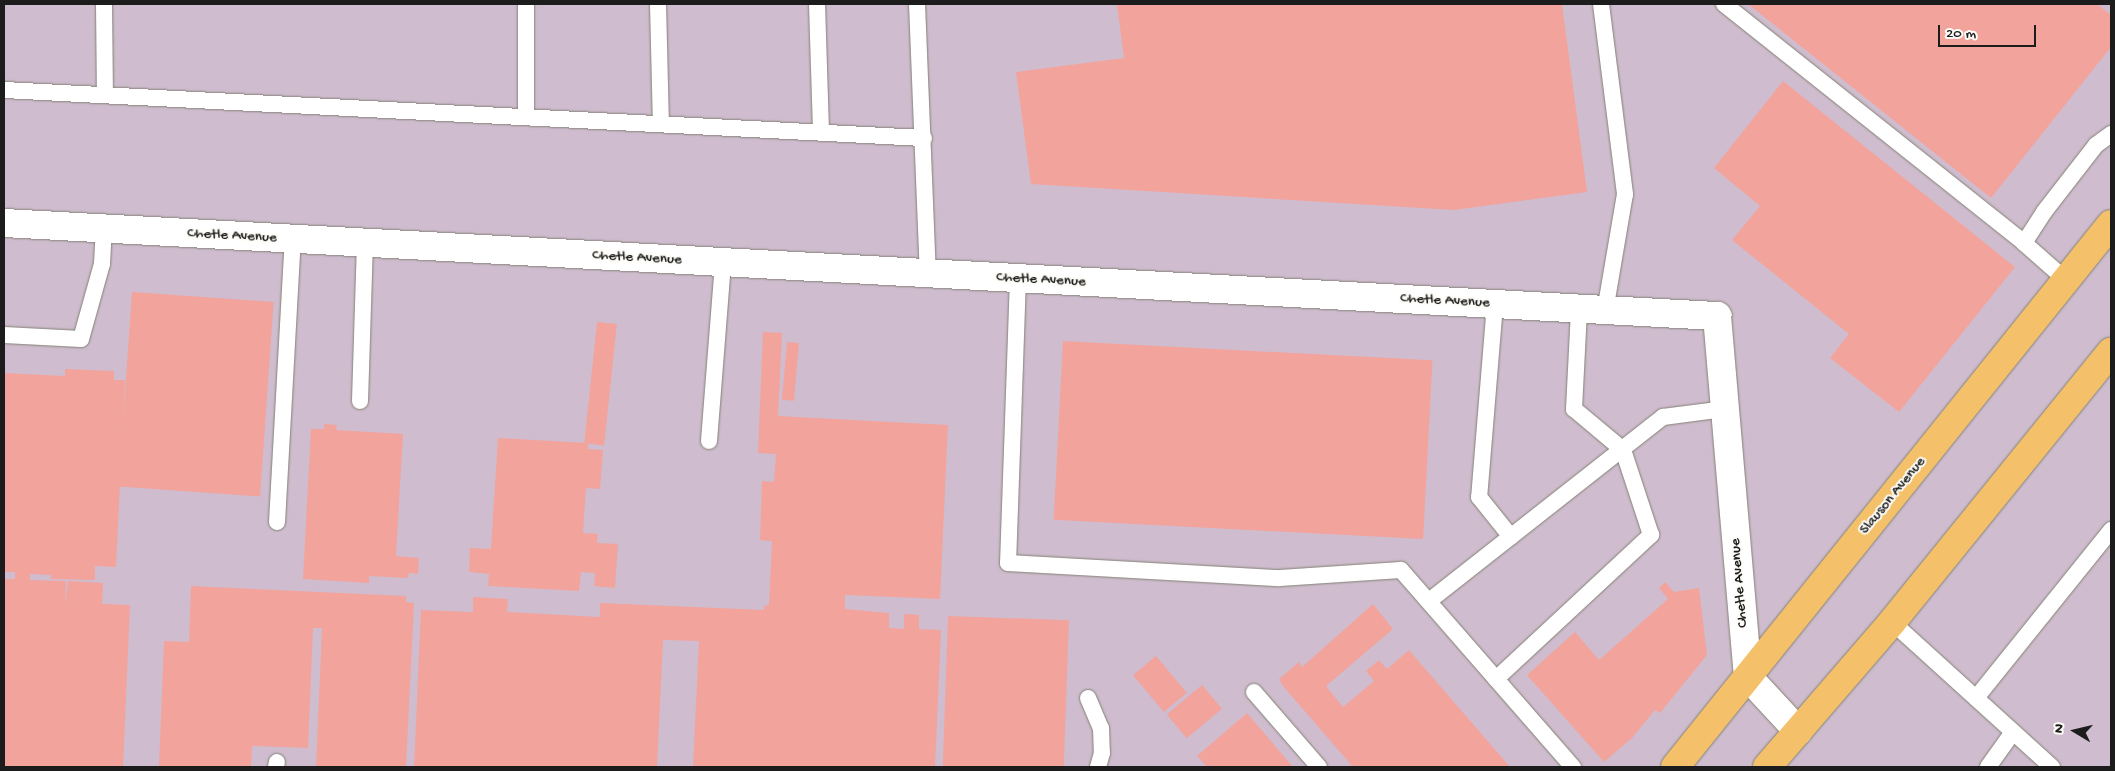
<!DOCTYPE html>
<html>
<head>
<meta charset="utf-8">
<style>
	body { margin:0 }
	#map { position:relative; width:2115px; height:771px; overflow:hidden; background:#eee9ce; font-family:"Gochi Hand",sans-serif }
	div>[style] { position:absolute }
	[style*='--x'] { left:calc(var(--x)*1px); top:calc(var(--y)*1px); width:calc(var(--w)*1px); rotate:calc(var(--a)*1deg) }
	.industrial>* { inset:0; background:#cfbdcf; transform-origin:0 0 }
	.building>* { inset:0; background:#f2a39c; transform-origin:0 0 }
	.roads { filter:drop-shadow(0 0 1px #858275) drop-shadow(0 0 1px #858275) }
	.service>* { height:16px; margin:-8px; padding:0 8px; transform-origin:8px; border-radius:8px; background:#fff }
	.minor>* { height:28px; margin:-14px; padding:0 14px; transform-origin:14px; border-radius:14px; background:#fff }
	.primary>* { height:28px; margin:-14px; padding:0 14px; transform-origin:14px; border-radius:14px; background:#f4c16a }
	span { translate:-50% -50%; white-space:nowrap; text-align:center; line-height:1.15; -webkit-text-stroke:4px #fdfcf7; paint-order:stroke }
	.street-label { font-size:15px; color:#1c1c1c }
	.frame { position:absolute; inset:0; border:5px solid #1c1c1c; pointer-events:none }
	.north { position:absolute; left:2050px; top:706px; width:50px; height:50px; -webkit-text-stroke:4px #fdfcf7; paint-order:stroke; rotate:279deg; font-size:14px; font-weight:700; line-height:20px; text-align:center; color:#1c1c1c }
	.north::after { content:''; display:block; margin:auto; width:18px; height:22px; background:#1c1c1c; clip-path:polygon(50% 0,100% 100%,50% 72%,0 100%) }
	.scale { position:absolute; left:1938px; top:25px; width:98px; height:22px; box-sizing:border-box; border:2px solid #1c1c1c; border-top:0; padding-left:6px; font-size:15px; line-height:18px; white-space:nowrap; color:#1c1c1c; -webkit-text-stroke:4px #fdfcf7; paint-order:stroke }
</style>
</head>
<body>
<div id="map">
	<div class="industrial">
		<i style="left:4px;top:4px;width:2107px;height:763px"></i>
	</div>
	<div class="building">
		<i style="clip-path:polygon(1117px 4px,1562px 4px,1587px 192px,1454px 210px,1031px 184px,1016px 72px,1124px 58px)"></i>
		<i style="clip-path:polygon(1748px 4px,2097px 4px,2111px 15px,2111px 47px,1991px 198px)"></i>
		<i style="clip-path:polygon(1783px 81px,2015px 267px,1899px 412px,1830px 358px,1849px 334px,1732px 240px,1760px 206px,1714px 168px)"></i>
		<i style="left:132px;top:292px;width:142px;height:195px;rotate:4deg"></i>
		<i style="left:597px;top:322px;width:20px;height:122px;rotate:6deg"></i>
		<i style="clip-path:polygon(763px 332px,782px 333px,778px 416px,948px 425px,940px 599px,845px 595px,845px 609px,889px 613px,889px 628px,904px 629px,904px 614px,919px 615px,919px 629px,941px 630px,935px 767px,693px 767px,699px 641px,663px 640px,657px 767px,414px 767px,421px 610px,473px 612px,473px 597px,508px 599px,507px 612px,600px 617px,600px 603px,764px 610px,764px 606px,769px 605px,772px 541px,760px 540px,762px 481px,774px 482px,776px 454px,758px 453px)"></i>
		<i style="left:1063px;top:341px;width:370px;height:179px;rotate:3deg"></i>
		<i style="left:787px;top:342px;width:12px;height:58px;rotate:5deg"></i>
		<i style="clip-path:polygon(65px 369px,114px 371px,114px 380px,125px 380px,116px 567px,95px 566px,95px 580px,51px 579px,51px 575px,30px 574px,30px 580px,66px 581px,65px 605px,68px 581px,103px 583px,102px 604px,130px 605px,123px 767px,4px 767px,4px 579px,15px 579px,15px 572px,4px 572px,4px 373px,65px 376px)"></i>
		<i style="clip-path:polygon(324px 424px,337px 425px,336px 430px,403px 434px,396px 556px,419px 558px,418px 574px,409px 573px,408px 578px,369px 576px,369px 583px,303px 579px,311px 429px,324px 429px)"></i>
		<i style="clip-path:polygon(498px 438px,588px 443px,588px 449px,603px 450px,600px 489px,586px 488px,583px 533px,598px 534px,597px 543px,618px 544px,615px 588px,594px 586px,595px 573px,581px 572px,579px 591px,488px 586px,489px 574px,469px 572px,470px 548px,491px 549px)"></i>
		<i style="clip-path:polygon(1665px 582px,1674px 592px,1699px 588px,1707px 655px,1660px 713px,1655px 710px,1632px 738px,1604px 762px,1527px 675px,1575px 632px,1599px 660px,1668px 599px,1659px 588px)"></i>
		<i style="clip-path:polygon(191px 586px,406px 596px,406px 602px,414px 603px,406px 767px,316px 767px,322px 628px,313px 628px,308px 748px,252px 746px,251px 767px,159px 767px,164px 641px,189px 642px)"></i>
		<i style="clip-path:polygon(1373px 604px,1393px 629px,1326px 686px,1343px 707px,1374px 681px,1366px 671px,1379px 660px,1387px 669px,1409px 650px,1510px 767px,1353px 767px,1283px 686px,1279px 679px,1299px 662px,1302px 667px)"></i>
		<i style="left:948px;top:616px;width:121px;height:151px;rotate:2deg"></i>
		<i style="left:1156px;top:656px;width:48px;height:30px;rotate:50deg"></i>
		<i style="left:1202px;top:685px;width:31px;height:46px;rotate:50deg"></i>
		<i style="clip-path:polygon(1247px 713px,1293px 767px,1207px 767px,1197px 756px)"></i>
	</div>
	<div class="roads">
		<div class="service">
			<i style="--x:104;--y:4;--w:91;--a:89.4"></i>
			<i style="--x:526;--y:4;--w:113;--a:90"></i>
			<i style="--x:658;--y:4;--w:120;--a:88.6"></i>
			<i style="--x:817;--y:4;--w:129;--a:88.2"></i>
			<i style="--x:917;--y:4;--w:269;--a:87.7"></i>
			<i style="--x:1601;--y:4;--w:192;--a:82.8"></i>
			<i style="--x:1625;--y:194;--w:119;--a:99.7"></i>
			<i style="--x:1724;--y:4;--w:384;--a:38.5"></i>
			<i style="--x:4;--y:90;--w:921;--a:2.99"></i>
			<i style="--x:1018;--y:278;--w:285;--a:92"></i>
			<i style="--x:1008;--y:563;--w:272;--a:3.2"></i>
			<i style="--x:1280;--y:578;--w:121;--a:-3.8"></i>
			<i style="--x:1401;--y:570;--w:262;--a:48.9"></i>
			<i style="--x:2066;--y:280;--w:56;--a:-138.6"></i>
			<i style="--x:2024;--y:243;--w:37;--a:-57"></i>
			<i style="--x:2044;--y:212;--w:85;--a:-52.2"></i>
			<i style="--x:2096;--y:145;--w:19;--a:-36"></i>
			<i style="--x:1495;--y:304;--w:194;--a:94.7"></i>
			<i style="--x:1479;--y:497;--w:51;--a:51.3"></i>
			<i style="--x:4;--y:335;--w:77;--a:3"></i>
			<i style="--x:81;--y:339;--w:78;--a:-74.4"></i>
			<i style="--x:102;--y:264;--w:36;--a:-87"></i>
			<i style="--x:360;--y:401;--w:158;--a:-88.2"></i>
			<i style="--x:709;--y:441;--w:180;--a:-85.5"></i>
			<i style="--x:277;--y:522;--w:283;--a:-86.8"></i>
			<i style="--x:1429;--y:601;--w:298;--a:-38.2"></i>
			<i style="--x:1663;--y:417;--w:63;--a:-7.4"></i>
			<i style="--x:1892;--y:622;--w:216;--a:42.2"></i>
			<i style="--x:1496;--y:679;--w:212;--a:-42.9"></i>
			<i style="--x:1651;--y:535;--w:89;--a:-108.2"></i>
			<i style="--x:1623;--y:450;--w:64;--a:-140.1"></i>
			<i style="--x:1574;--y:409;--w:100;--a:-87.1"></i>
			<i style="--x:1254;--y:692;--w:99;--a:49.1"></i>
			<i style="--x:1088;--y:698;--w:33;--a:67"></i>
			<i style="--x:1101;--y:728;--w:25;--a:88"></i>
			<i style="--x:1102;--y:753;--w:15;--a:106"></i>
			<i style="--x:1976;--y:698;--w:216;--a:-51.2"></i>
			<i style="--x:276;--y:767;--w:5;--a:-79"></i>
			<i style="--x:1988;--y:767;--w:43;--a:-54.5"></i>
		</div>
		<div class="minor">
			<i style="--x:4;--y:223;--w:1716;--a:3.11"></i>
			<i style="--x:1717;--y:316;--w:362;--a:85.1"></i>
			<i style="--x:1748;--y:677;--w:74;--a:47.2"></i>
		</div>
		<div class="primary">
			<i style="--x:1675;--y:767;--w:696;--a:-51.24"></i>
			<i style="--x:1767;--y:767;--w:191;--a:-49.2"></i>
			<i style="--x:1892;--y:622;--w:348;--a:-51"></i>
		</div>
	</div>
	<div class="street-label">
		<span style="left:232px;top:236px;rotate:3deg">Chetle Avenue</span>
		<span style="left:637px;top:258px;rotate:3deg">Chetle Avenue</span>
		<span style="left:1041px;top:280px;rotate:3deg">Chetle Avenue</span>
		<span style="left:1445px;top:301px;rotate:3deg">Chetle Avenue</span>
		<span style="left:1893px;top:496px;rotate:-51deg">Slauson Avenue</span>
		<span style="left:1740px;top:583px;rotate:-95deg">Chetle Avenue</span>
	</div>
	<div class="frame"></div>
	<div class="north">N</div>
	<div class="scale">20 m</div>
</div>
</body>
</html>
